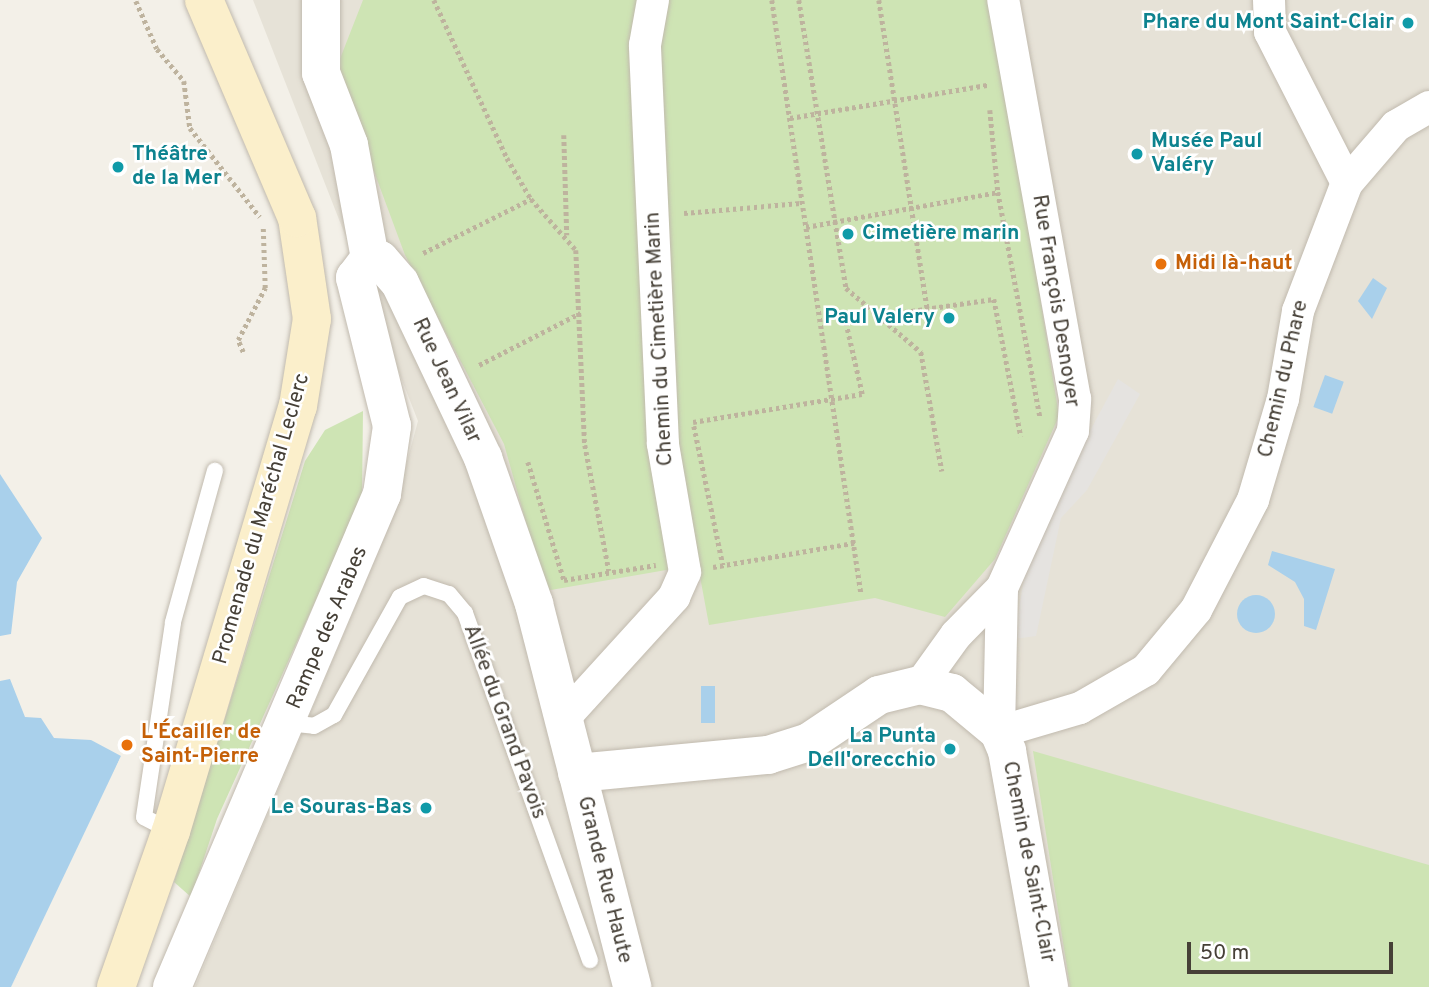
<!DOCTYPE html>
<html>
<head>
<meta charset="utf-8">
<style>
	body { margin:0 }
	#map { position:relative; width:1429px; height:987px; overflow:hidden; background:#f3f0e8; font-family:Overpass,sans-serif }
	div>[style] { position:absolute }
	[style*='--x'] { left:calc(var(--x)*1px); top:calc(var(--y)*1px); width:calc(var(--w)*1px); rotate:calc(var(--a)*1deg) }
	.residential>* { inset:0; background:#e6e2d7 }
	.green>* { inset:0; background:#cee4b4 }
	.parking>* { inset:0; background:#e5e3e0 }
	.water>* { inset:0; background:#a9d0eb; transform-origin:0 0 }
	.round { border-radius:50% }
	.pier>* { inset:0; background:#f3f0e8 }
	.path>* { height:4.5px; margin-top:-2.25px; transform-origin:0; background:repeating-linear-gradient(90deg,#beb39e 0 3.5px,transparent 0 7px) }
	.roads { filter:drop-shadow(0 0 2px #c1baae) drop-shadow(0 0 2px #c1baae) }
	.service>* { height:16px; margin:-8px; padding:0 8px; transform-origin:8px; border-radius:8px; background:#fff }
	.minor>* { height:32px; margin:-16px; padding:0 16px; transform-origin:16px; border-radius:16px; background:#fff }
	.tertiary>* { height:38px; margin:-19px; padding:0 19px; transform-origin:19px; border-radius:19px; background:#fff }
	.secondary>* { height:38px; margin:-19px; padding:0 19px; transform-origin:19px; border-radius:19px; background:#fbefcb }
	.dots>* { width:19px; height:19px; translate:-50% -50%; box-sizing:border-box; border:4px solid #fff; border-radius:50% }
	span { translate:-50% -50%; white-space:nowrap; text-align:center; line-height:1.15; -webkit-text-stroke:5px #fff; paint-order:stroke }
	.culture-label { font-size:21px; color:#0d838f; font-weight:700 }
	.right { translate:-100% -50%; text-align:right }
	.left { translate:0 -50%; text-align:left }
	.food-label { font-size:21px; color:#c56008; font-weight:700 }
	.street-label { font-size:21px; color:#464037 }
	.scale { position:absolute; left:1187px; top:942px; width:206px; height:32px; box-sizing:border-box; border:4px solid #464037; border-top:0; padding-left:9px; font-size:21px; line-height:24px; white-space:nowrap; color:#464037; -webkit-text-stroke:5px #fff; paint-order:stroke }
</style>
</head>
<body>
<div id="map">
	<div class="residential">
		<i style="clip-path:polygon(253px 0,1429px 0,1429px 987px,195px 987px,390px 524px,418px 421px)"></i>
	</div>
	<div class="green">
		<i style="clip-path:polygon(363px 0,638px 0,631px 31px,651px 447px,672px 569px,545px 591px,504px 444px,405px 255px,336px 69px)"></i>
		<i style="clip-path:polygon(666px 0,993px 0,1059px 416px,995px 559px,945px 617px,875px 598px,709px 625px,675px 442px,658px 53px)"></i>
		<i style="clip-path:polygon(363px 411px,362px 498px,217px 819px,191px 897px,174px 882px,305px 461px,325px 430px)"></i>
		<i style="clip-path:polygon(1033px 751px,1429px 865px,1429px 987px,1070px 987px)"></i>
	</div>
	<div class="parking">
		<i style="clip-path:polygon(1118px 379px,1140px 394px,1087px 490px,1061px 518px,1036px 636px,1014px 639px,1030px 542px)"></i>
	</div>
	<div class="water">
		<i style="clip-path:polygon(1373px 278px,1387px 288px,1372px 319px,1358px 301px)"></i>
		<i style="left:1325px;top:375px;width:20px;height:34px;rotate:20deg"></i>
		<i style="clip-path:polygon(0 474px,42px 538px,17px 582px,11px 634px,0 636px)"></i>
		<i style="clip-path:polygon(1272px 551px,1335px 569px,1316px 630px,1304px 626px,1304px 599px,1295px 582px,1268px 565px)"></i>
		<i class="round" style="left:1237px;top:595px;width:38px;height:38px"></i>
		<i style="clip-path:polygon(10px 679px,25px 717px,41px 718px,54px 738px,91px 740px,121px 756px,57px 902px,11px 987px,0 987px,0 681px)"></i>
		<i style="left:701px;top:686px;width:14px;height:37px"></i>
	</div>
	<div class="pier">
		<i style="clip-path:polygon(121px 756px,115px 781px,60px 904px,11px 987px)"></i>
	</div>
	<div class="path">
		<i style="--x:434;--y:0;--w:174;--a:65.2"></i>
		<i style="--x:507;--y:158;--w:48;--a:59.7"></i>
		<i style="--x:531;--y:199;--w:68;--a:48.6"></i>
		<i style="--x:576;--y:250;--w:195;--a:87.4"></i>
		<i style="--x:585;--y:445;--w:128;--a:79.2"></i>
		<i style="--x:772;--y:0;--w:600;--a:81.46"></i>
		<i style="--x:799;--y:0;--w:292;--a:80.7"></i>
		<i style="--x:846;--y:288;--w:99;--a:40.5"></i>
		<i style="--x:921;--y:352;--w:121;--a:80"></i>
		<i style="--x:879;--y:0;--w:312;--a:81.1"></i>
		<i style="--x:136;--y:1;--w:52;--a:66.4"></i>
		<i style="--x:157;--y:49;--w:42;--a:49.8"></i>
		<i style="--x:184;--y:81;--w:47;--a:82.7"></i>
		<i style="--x:190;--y:128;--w:113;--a:51.8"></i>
		<i style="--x:990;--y:110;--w:82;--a:84.4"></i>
		<i style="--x:998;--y:192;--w:228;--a:79.4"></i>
		<i style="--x:790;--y:118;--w:201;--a:-9.5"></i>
		<i style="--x:564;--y:135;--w:100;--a:88.3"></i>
		<i style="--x:684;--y:213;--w:117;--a:-4.9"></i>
		<i style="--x:806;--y:227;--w:195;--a:-10.3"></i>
		<i style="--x:423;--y:253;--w:121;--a:-26.6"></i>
		<i style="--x:877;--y:316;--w:118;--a:-8.3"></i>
		<i style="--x:994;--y:299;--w:140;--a:78.9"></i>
		<i style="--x:243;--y:352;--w:13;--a:-113"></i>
		<i style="--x:238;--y:340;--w:59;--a:-62.6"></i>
		<i style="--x:265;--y:288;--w:61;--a:-91.9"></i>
		<i style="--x:479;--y:365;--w:114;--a:-27.2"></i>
		<i style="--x:693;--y:422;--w:171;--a:-9.4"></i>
		<i style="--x:862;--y:394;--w:76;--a:-102.9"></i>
		<i style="--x:694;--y:426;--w:142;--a:78.2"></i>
		<i style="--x:528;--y:462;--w:123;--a:73"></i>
		<i style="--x:564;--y:580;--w:93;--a:-9.3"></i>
		<i style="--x:713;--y:567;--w:143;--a:-9.7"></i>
	</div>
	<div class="roads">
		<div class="service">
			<i style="--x:287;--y:723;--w:27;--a:6"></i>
			<i style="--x:314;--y:726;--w:23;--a:-29"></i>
			<i style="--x:334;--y:715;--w:135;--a:-60.8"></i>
			<i style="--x:400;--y:597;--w:26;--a:-25"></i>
			<i style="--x:424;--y:586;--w:26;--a:18"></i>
			<i style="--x:449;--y:594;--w:25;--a:50"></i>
			<i style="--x:465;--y:613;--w:369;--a:70.2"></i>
			<i style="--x:171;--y:831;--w:30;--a:-153"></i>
			<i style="--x:144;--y:817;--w:197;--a:-81.5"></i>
			<i style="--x:173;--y:622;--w:157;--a:-74.5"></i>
		</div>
		<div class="minor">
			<i style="--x:1269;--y:0;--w:32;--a:88"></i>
			<i style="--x:1270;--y:32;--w:169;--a:63"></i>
			<i style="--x:1002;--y:588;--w:144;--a:91.2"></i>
			<i style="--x:999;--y:732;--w:84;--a:-16.5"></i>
			<i style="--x:1080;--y:708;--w:76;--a:-29.9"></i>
			<i style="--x:1146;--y:670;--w:78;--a:-50.2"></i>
			<i style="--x:1196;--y:610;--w:124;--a:-62.6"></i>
			<i style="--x:1253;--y:500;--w:105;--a:-73.5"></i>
			<i style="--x:1283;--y:399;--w:89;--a:-80.3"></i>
			<i style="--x:1298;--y:311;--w:137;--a:-69.1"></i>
			<i style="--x:1347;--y:183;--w:75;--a:-49.3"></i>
			<i style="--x:1396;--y:126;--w:38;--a:-30"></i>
			<i style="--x:920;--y:685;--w:62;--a:-54.2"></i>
			<i style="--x:956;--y:635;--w:66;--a:-45.6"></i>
			<i style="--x:1002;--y:588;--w:172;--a:-65.7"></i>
			<i style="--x:1073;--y:431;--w:32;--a:-86"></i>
			<i style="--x:1075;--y:399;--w:405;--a:-100.2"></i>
			<i style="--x:564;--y:718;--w:164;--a:-47.7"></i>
			<i style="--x:674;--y:597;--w:27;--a:-66"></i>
			<i style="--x:685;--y:572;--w:130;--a:-99.8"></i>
			<i style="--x:663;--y:444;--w:399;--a:-92.6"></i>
			<i style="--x:645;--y:45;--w:46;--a:-79.9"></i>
		</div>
		<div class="tertiary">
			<i style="--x:321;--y:0;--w:73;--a:90"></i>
			<i style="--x:321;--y:73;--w:77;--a:68.7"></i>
			<i style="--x:349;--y:145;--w:115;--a:79.5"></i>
			<i style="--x:370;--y:258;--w:10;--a:11"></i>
			<i style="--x:380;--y:260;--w:30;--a:49"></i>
			<i style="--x:400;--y:283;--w:194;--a:64.6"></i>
			<i style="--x:483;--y:458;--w:155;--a:70.7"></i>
			<i style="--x:534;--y:604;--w:395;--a:75.6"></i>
			<i style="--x:577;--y:773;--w:192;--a:-5.4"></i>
			<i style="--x:768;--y:755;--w:43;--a:-17.6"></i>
			<i style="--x:809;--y:742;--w:84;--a:-33.9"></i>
			<i style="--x:879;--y:695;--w:42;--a:-13.7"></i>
			<i style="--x:920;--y:685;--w:33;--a:14"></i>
			<i style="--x:952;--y:693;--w:61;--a:39.7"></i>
			<i style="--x:999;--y:732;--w:21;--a:67"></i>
			<i style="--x:1007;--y:751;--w:240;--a:79.9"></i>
			<i style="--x:172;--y:987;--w:536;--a:-66.93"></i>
			<i style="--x:382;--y:494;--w:69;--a:-81.6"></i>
			<i style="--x:392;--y:426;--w:153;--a:-104"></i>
			<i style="--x:355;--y:278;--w:25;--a:-53"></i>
		</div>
		<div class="secondary">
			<i style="--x:116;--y:987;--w:165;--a:-70.6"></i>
			<i style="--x:171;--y:831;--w:444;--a:-73.4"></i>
			<i style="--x:298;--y:406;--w:88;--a:-80.9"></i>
			<i style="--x:312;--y:319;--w:102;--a:-98.4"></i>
			<i style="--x:297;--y:218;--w:237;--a:-113.1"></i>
		</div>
	</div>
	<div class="dots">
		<i style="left:1408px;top:23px;background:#0f9aa8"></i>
		<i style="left:1137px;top:154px;background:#0f9aa8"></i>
		<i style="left:118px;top:167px;background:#0f9aa8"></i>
		<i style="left:848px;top:234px;background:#0f9aa8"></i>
		<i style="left:1161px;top:264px;background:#e8710a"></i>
		<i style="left:949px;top:318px;background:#0f9aa8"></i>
		<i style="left:127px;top:745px;background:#e8710a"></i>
		<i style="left:950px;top:749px;background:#0f9aa8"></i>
		<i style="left:426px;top:808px;background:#0f9aa8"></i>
	</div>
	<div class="culture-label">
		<span class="right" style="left:1394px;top:23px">Phare du Mont Saint-Clair</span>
		<span class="left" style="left:1151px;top:154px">Musée Paul<br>Valéry</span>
		<span class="left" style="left:132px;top:167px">Théâtre<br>de la Mer</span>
		<span class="left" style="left:862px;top:234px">Cimetière marin</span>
		<span class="right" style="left:935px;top:318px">Paul Valery</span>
		<span class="right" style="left:936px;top:749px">La Punta<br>Dell'orecchio</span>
		<span class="right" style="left:412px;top:808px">Le Souras-Bas</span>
	</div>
	<div class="food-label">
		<span class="left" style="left:1175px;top:264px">Midi là-haut</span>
		<span class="left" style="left:141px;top:745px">L'Écailler de<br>Saint-Pierre</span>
	</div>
	<div class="street-label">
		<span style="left:1055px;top:301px;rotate:81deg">Rue François Desnoyer</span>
		<span style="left:660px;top:339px;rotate:-93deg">Chemin du Cimetière Marin</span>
		<span style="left:1284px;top:379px;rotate:-77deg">Chemin du Phare</span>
		<span style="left:446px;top:381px;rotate:65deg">Rue Jean Vilar</span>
		<span style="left:262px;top:519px;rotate:-74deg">Promenade du Maréchal Leclerc</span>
		<span style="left:328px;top:628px;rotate:-67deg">Rampe des Arabes</span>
		<span style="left:504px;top:722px;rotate:70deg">Allée du Grand Pavois</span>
		<span style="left:1028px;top:862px;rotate:79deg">Chemin de Saint-Clair</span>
		<span style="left:604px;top:880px;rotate:76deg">Grande Rue Haute</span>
	</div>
	<div class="scale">50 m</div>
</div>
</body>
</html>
